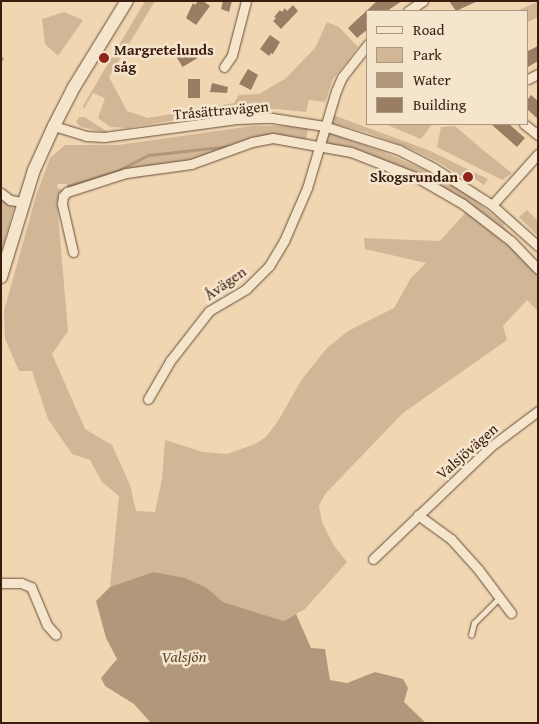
<!DOCTYPE html>
<html>
<head>
<meta charset="utf-8">
<style>
	body { margin:0 }
	#map { position:relative; width:539px; height:724px; overflow:hidden; background:#f0d7b2; font-family:"Gentium Book Plus",serif }
	div>[style] { position:absolute }
	[style*='--x'] { left:calc(var(--x)*1px); top:calc(var(--y)*1px); width:calc(var(--w)*1px); rotate:calc(var(--a)*1deg) }
	.green>* { inset:0; background:#d1b796 }
	.water>* { inset:0; background:#b2987b }
	.stream>* { height:2.5px; margin:-1.25px; padding:0 1.25px; transform-origin:1.25px; border-radius:1.25px; background:#b2987b }
	.building>* { inset:0; background:#997e64; transform-origin:0 0 }
	.roads { filter:drop-shadow(0 0 1px #684c38) drop-shadow(0 0 1px #684c38) }
	.lane>* { height:4.5px; margin:-2.25px; padding:0 2.25px; transform-origin:2.25px; border-radius:2.25px; background:#f5e5cd }
	.street>* { height:9px; margin:-4.5px; padding:0 4.5px; transform-origin:4.5px; border-radius:4.5px; background:#f5e5cd }
	.secondary>* { height:12px; margin:-6px; padding:0 6px; transform-origin:6px; border-radius:6px; background:#f5e5cd }
	.dots>* { width:14px; height:14px; translate:-50% -50%; box-sizing:border-box; border:2px solid #f5e5cd; border-radius:50% }
	span { translate:-50% -50%; white-space:nowrap; text-align:center; line-height:1.15; -webkit-text-stroke:5px #f5e5cd; paint-order:stroke }
	.poi-label { font-size:15px; color:#3a1d0f; font-weight:700 }
	.left { translate:0 -50%; text-align:left }
	.right { translate:-100% -50%; text-align:right }
	.street-label { font-size:15px; color:#3a1d0f }
	.water-label { font-size:16px; color:#644835; font-style:italic }
	.frame { position:absolute; inset:0; border:2px solid #3a1d0f; pointer-events:none }
	.legend { position:absolute; left:366px; top:10px; width:162px; height:115px; box-sizing:border-box; background:#f5e5cd; border:1px solid #aa9581; margin:0; padding:6px 9px; list-style:none; font-size:15px; color:#3a1d0f }
	.legend li { display:flex; align-items:center; gap:10px; height:25px }
	.legend b { width:25px; border:1px solid #aa9581 }
</style>
</head>
<body>
<div id="map">
	<div class="green">
		<i style="clip-path:polygon(145px 1px,155px 1px,109px 77px,127px 111px,148px 118px,234px 103px,239px 95px,259px 94px,285px 79px,315px 48px,327px 22px,339px 27px,358px 47px,333px 79px,325px 102px,309px 100px,306px 112px,276px 109px,236px 110px,127px 128px,110px 127px,98px 118px,105px 98px,93px 93px,84px 109px,83px 106px)"></i>
		<i style="clip-path:polygon(538px 2px,538px 17px,528px 22px,528px 11px,516px 11px)"></i>
		<i style="clip-path:polygon(64px 12px,83px 20px,58px 56px,45px 44px,42px 19px)"></i>
		<i style="clip-path:polygon(333px 115px,428px 150px,488px 179px,484px 185px,468px 174px,460px 176px,440px 163px,411px 149px,366px 132px,334px 124px,332px 123px)"></i>
		<i style="clip-path:polygon(79px 117px,85px 117px,109px 133px,81px 127px,76px 122px)"></i>
		<i style="clip-path:polygon(385px 124px,432px 124px,421px 139px)"></i>
		<i style="clip-path:polygon(252px 126px,285px 126px,308px 129px,306px 140px,273px 135px,221px 153px,70px 189px,66px 184px,58px 184px,57px 188px,64px 190px,57px 202px,68px 331px,52px 354px,85px 429px,112px 445px,130px 485px,136px 511px,155px 512px,162px 479px,165px 440px,203px 452px,227px 454px,255px 444px,266px 437px,278px 421px,302px 379px,327px 348px,348px 331px,394px 308px,411px 278px,426px 263px,365px 249px,364px 238px,440px 241px,466px 212px,515px 251px,538px 274px,538px 311px,527px 300px,503px 326px,507px 340px,403px 413px,325px 494px,319px 506px,322px 522px,334px 546px,347px 562px,305px 609px,284px 621px,223px 602px,207px 588px,153px 572px,110px 587px,119px 496px,102px 482px,90px 460px,72px 454px,48px 419px,32px 371px,19px 371px,5px 339px,4px 311px,36px 196px,50px 158px,65px 145px,118px 145px)"></i>
		<i style="clip-path:polygon(455px 126px,483px 150px,512px 173px,502px 180px,437px 147px,441px 127px)"></i>
		<i style="clip-path:polygon(329px 133px,381px 151px,427px 171px,460px 189px,505px 224px,503px 226px,535px 259px,532px 260px,457px 197px,330px 144px,326px 141px)"></i>
		<i style="clip-path:polygon(1px 199px,14px 207px,1px 253px)"></i>
		<i style="clip-path:polygon(527px 210px,538px 221px,538px 236px,519px 217px)"></i>
	</div>
	<div class="water">
		<i style="clip-path:polygon(153px 572px,185px 578px,207px 588px,223px 602px,284px 621px,296px 614px,311px 648px,325px 649px,330px 680px,347px 683px,375px 672px,403px 679px,408px 688px,404px 702px,426px 723px,151px 723px,134px 704px,105px 686px,101px 678px,117px 659px,106px 638px,96px 601px,110px 587px)"></i>
	</div>
	<div class="stream">
		<i style="--x:1;--y:57;--w:2;--a:63"></i>
		<i style="--x:68;--y:186;--w:51;--a:-17"></i>
		<i style="--x:117;--y:171;--w:36;--a:-27"></i>
		<i style="--x:149;--y:155;--w:81;--a:-6.4"></i>
	</div>
	<div class="building">
		<i style="clip-path:polygon(198px 1px,203px 1px,210px 6px,196px 25px,186px 18px,193px 3px,195px 5px)"></i>
		<i style="clip-path:polygon(223px 1px,232px 1px,229px 12px,221px 9px)"></i>
		<i style="clip-path:polygon(377px 1px,402px 1px,387px 11px,368px 11px,368px 29px,357px 38px,348px 28px)"></i>
		<i style="clip-path:polygon(449px 1px,478px 1px,456px 11px)"></i>
		<i style="clip-path:polygon(293px 5px,298px 11px,281px 29px,273px 21px,276px 18px,274px 17px,280px 10px,282px 12px,285px 8px,287px 11px)"></i>
		<i style="clip-path:polygon(270px 35px,280px 42px,273px 54px,271px 53px,269px 56px,260px 49px)"></i>
		<i style="clip-path:polygon(538px 46px,538px 61px,528px 67px,528px 51px)"></i>
		<i style="left:191px;top:48px;width:12px;height:17px;rotate:59deg"></i>
		<i style="clip-path:polygon(248px 69px,258px 75px,251px 90px,239px 84px)"></i>
		<i style="left:188px;top:79px;width:12px;height:19px"></i>
		<i style="clip-path:polygon(212px 83px,228px 87px,227px 93px,210px 92px)"></i>
		<i style="clip-path:polygon(531px 95px,538px 101px,538px 119px,528px 110px,528px 99px)"></i>
		<i style="clip-path:polygon(491px 124px,509px 124px,525px 138px,517px 147px)"></i>
	</div>
	<div class="roads">
		<div class="lane">
			<i style="--x:471;--y:635;--w:12;--a:-76"></i>
			<i style="--x:474;--y:623;--w:37;--a:-45"></i>
		</div>
		<div class="street">
			<i style="--x:408;--y:11;--w:18;--a:-34"></i>
			<i style="--x:224;--y:67;--w:14;--a:-56"></i>
			<i style="--x:232;--y:55;--w:56;--a:-75.5"></i>
			<i style="--x:528;--y:79;--w:11;--a:-27"></i>
			<i style="--x:524;--y:124;--w:18;--a:38"></i>
			<i style="--x:54;--y:126;--w:34;--a:17"></i>
			<i style="--x:86;--y:136;--w:18;--a:3"></i>
			<i style="--x:104;--y:137;--w:134;--a:-7.7"></i>
			<i style="--x:237;--y:119;--w:35;--a:-2"></i>
			<i style="--x:272;--y:118;--w:53;--a:8.7"></i>
			<i style="--x:324;--y:126;--w:79;--a:17.7"></i>
			<i style="--x:399;--y:150;--w:39;--a:27"></i>
			<i style="--x:434;--y:168;--w:69;--a:32.5"></i>
			<i style="--x:492;--y:205;--w:62;--a:41.7"></i>
			<i style="--x:1;--y:193;--w:11;--a:38"></i>
			<i style="--x:10;--y:200;--w:13;--a:9"></i>
			<i style="--x:492;--y:205;--w:69;--a:-48"></i>
			<i style="--x:73;--y:252;--w:49;--a:-102.9"></i>
			<i style="--x:62;--y:204;--w:8;--a:-83"></i>
			<i style="--x:63;--y:196;--w:6;--a:-45"></i>
			<i style="--x:67;--y:192;--w:62;--a:-17.9"></i>
			<i style="--x:126;--y:173;--w:66;--a:-7.9"></i>
			<i style="--x:191;--y:164;--w:65;--a:-19.8"></i>
			<i style="--x:252;--y:142;--w:21;--a:-11"></i>
			<i style="--x:273;--y:138;--w:79;--a:10.2"></i>
			<i style="--x:351;--y:152;--w:74;--a:21.4"></i>
			<i style="--x:420;--y:179;--w:50;--a:30.2"></i>
			<i style="--x:463;--y:204;--w:61;--a:37.6"></i>
			<i style="--x:511;--y:241;--w:39;--a:46"></i>
			<i style="--x:148;--y:399;--w:44;--a:-59.9"></i>
			<i style="--x:170;--y:361;--w:63;--a:-52"></i>
			<i style="--x:209;--y:311;--w:43;--a:-30.7"></i>
			<i style="--x:246;--y:289;--w:33;--a:-45"></i>
			<i style="--x:269;--y:266;--w:29;--a:-59"></i>
			<i style="--x:284;--y:241;--w:58;--a:-66.5"></i>
			<i style="--x:307;--y:188;--w:101;--a:-73.4"></i>
			<i style="--x:336;--y:91;--w:15;--a:-67"></i>
			<i style="--x:342;--y:77;--w:42;--a:-51.8"></i>
			<i style="--x:418;--y:515;--w:41;--a:36"></i>
			<i style="--x:451;--y:539;--w:40;--a:48"></i>
			<i style="--x:478;--y:569;--w:55;--a:53.1"></i>
			<i style="--x:373;--y:559;--w:162;--a:-43.7"></i>
			<i style="--x:490;--y:447;--w:60;--a:-36.9"></i>
			<i style="--x:1;--y:583;--w:20;--a:0"></i>
			<i style="--x:21;--y:583;--w:11;--a:22"></i>
			<i style="--x:31;--y:587;--w:41;--a:67.2"></i>
			<i style="--x:47;--y:625;--w:13;--a:48"></i>
		</div>
		<div class="secondary">
			<i style="--x:1;--y:277;--w:112;--a:-72.9"></i>
			<i style="--x:34;--y:170;--w:48;--a:-65.6"></i>
			<i style="--x:54;--y:126;--w:44;--a:-62.9"></i>
			<i style="--x:74;--y:87;--w:101;--a:-58.4"></i>
		</div>
	</div>
	<div class="dots">
		<i style="left:104px;top:58px;background:#8f2418"></i>
		<i style="left:468px;top:177px;background:#8f2418"></i>
	</div>
	<div class="poi-label">
		<span class="left" style="left:114px;top:58px">Margretelunds<br>såg</span>
		<span class="right" style="left:458px;top:177px">Skogsrundan</span>
	</div>
	<div class="street-label">
		<span style="left:221px;top:110px;rotate:-5deg">Tråsättravägen</span>
		<span style="left:225px;top:283px;rotate:-35deg">Åvägen</span>
		<span style="left:467px;top:451px;rotate:-41deg">Valsjövägen</span>
	</div>
	<div class="water-label">
		<span style="left:184px;top:656px">Valsjön</span>
	</div>
	<div class="frame"></div>
	<ul class="legend">
	<li><b style="height:6px;background:#f5e5cd"></b>Road</li>
	<li><b style="height:14px;background:#d1b796"></b>Park</li>
	<li><b style="height:14px;background:#b2987b"></b>Water</li>
	<li><b style="height:14px;background:#997e64"></b>Building</li>
	</ul>
</div>
</body>
</html>
